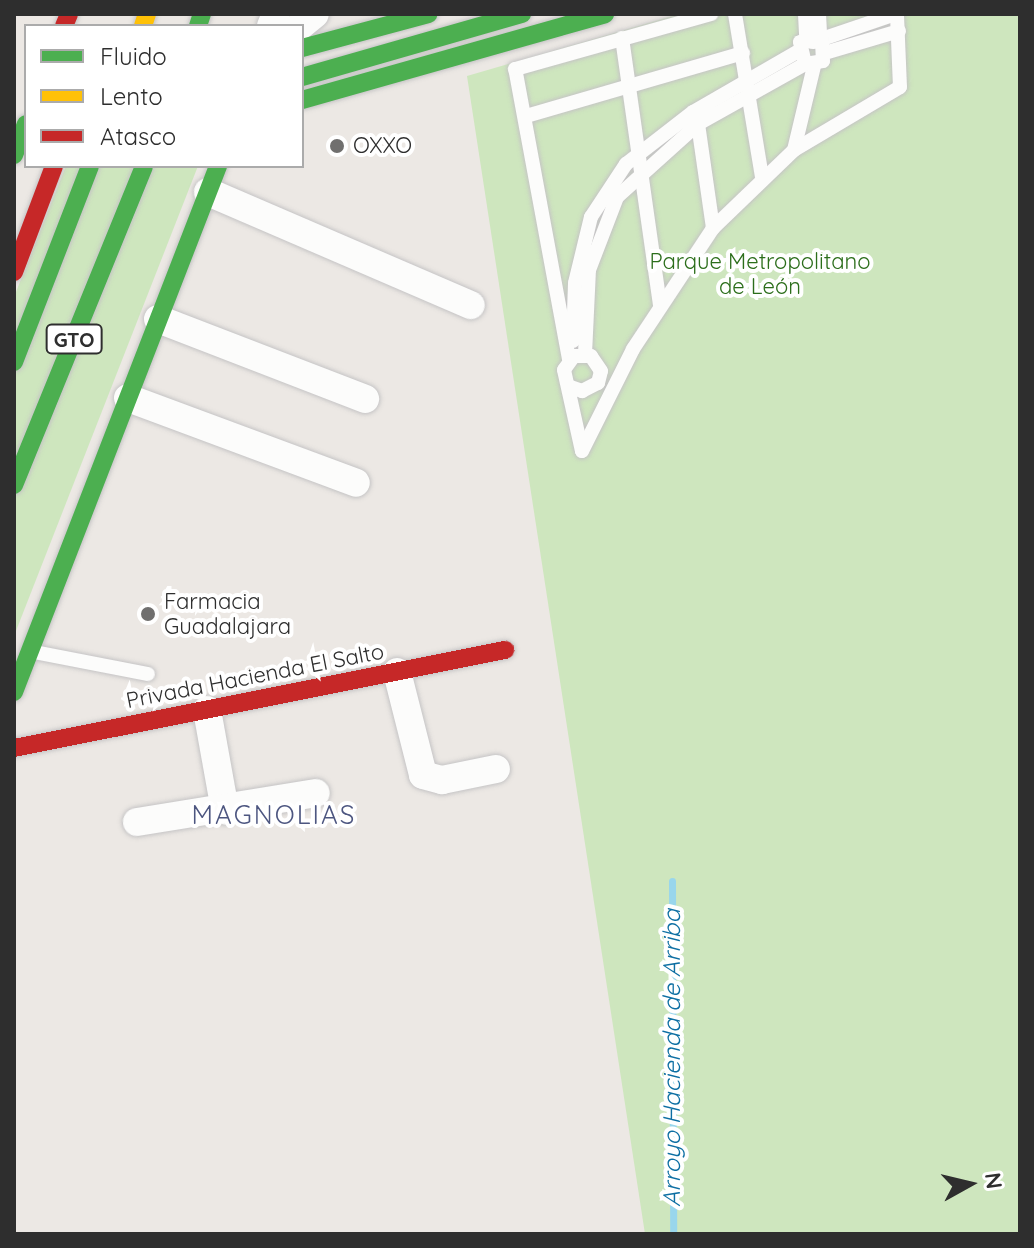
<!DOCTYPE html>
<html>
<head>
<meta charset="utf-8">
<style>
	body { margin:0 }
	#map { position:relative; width:1034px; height:1248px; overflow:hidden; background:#ece8e4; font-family:Quicksand,sans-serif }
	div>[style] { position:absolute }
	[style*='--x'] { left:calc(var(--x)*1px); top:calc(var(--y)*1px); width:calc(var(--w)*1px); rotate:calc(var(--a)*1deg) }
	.green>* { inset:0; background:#cee6be }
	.stream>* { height:7px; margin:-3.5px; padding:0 3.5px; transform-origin:3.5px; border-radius:3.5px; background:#99d6ec }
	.roads { filter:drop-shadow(0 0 2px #c5c4c5) drop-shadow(0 0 2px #c5c4c5) }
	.lane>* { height:14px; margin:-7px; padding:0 7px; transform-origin:7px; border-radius:7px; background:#fcfcfb }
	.street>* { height:28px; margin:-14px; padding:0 14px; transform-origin:14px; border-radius:14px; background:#fcfcfb }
	.fast>* { height:18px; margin:-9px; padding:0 9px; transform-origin:9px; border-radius:9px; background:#4caf50 }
	.slow>* { height:18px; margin:-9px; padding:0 9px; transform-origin:9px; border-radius:9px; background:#ffc107 }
	.jam>* { height:18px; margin:-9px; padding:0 9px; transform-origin:9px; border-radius:9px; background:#c62828 }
	.dots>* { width:22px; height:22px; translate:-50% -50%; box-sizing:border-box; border:4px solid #fff; border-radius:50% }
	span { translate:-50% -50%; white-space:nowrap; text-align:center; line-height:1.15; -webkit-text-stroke:8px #fff; paint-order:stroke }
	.shield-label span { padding:2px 6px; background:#fff; border:2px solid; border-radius:6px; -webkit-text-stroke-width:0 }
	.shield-label { font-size:20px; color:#2e2e2e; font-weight:700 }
	.poi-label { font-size:22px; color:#2e2e2e }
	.left { translate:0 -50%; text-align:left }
	.park-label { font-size:22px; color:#2c6e1b }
	.street-label { font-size:22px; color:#2e2e2e }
	.water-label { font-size:24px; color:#0d6fa3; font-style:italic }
	.quarter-label { font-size:26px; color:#4d5680; letter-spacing:2px }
	.frame { position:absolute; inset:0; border:16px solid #2e2e2e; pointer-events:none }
	.legend { position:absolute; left:24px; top:24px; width:280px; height:144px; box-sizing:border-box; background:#fff; border:2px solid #ababab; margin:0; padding:10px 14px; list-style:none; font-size:24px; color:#2e2e2e }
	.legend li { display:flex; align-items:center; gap:16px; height:40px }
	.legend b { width:40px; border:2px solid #ababab }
	.north { position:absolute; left:930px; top:1144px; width:80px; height:80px; -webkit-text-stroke:6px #fff; paint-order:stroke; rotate:82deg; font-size:22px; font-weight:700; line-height:32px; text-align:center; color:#2e2e2e }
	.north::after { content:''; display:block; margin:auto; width:28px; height:36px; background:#2e2e2e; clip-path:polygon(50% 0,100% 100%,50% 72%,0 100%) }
</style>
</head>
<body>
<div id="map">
	<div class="green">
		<i style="clip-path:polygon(679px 14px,1020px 14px,1020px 1234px,645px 1234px,467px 76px)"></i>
		<i style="clip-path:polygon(66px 166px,198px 166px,14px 636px,14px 297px)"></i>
	</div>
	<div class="stream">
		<i style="--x:672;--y:881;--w:353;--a:89.8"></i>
	</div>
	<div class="roads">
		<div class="lane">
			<i style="--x:735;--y:14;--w:165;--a:80.6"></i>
			<i style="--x:622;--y:38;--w:270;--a:81.9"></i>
			<i style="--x:822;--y:39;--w:78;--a:-18.7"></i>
			<i style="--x:828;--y:52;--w:74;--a:-16.5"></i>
			<i style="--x:526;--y:116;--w:226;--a:-16.2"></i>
			<i style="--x:698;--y:124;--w:105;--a:81.8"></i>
			<i style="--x:794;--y:150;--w:86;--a:-76.6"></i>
			<i style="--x:573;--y:341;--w:58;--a:-88"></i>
			<i style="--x:575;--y:283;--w:68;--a:-76.4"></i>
			<i style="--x:591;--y:217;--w:64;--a:-56.6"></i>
			<i style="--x:626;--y:164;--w:85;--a:-37.8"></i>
			<i style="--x:693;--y:112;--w:120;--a:-30"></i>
			<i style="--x:585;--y:354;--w:84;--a:-87.3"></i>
			<i style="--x:589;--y:270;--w:78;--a:-69"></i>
			<i style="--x:617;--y:197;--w:109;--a:-42"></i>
			<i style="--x:698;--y:124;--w:123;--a:-29.3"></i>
			<i style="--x:805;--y:64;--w:18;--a:-9"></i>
			<i style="--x:823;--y:61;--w:22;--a:-93"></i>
			<i style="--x:822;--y:39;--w:22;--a:172"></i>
			<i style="--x:800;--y:42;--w:23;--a:77"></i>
			<i style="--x:569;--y:359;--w:295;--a:-100.5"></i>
			<i style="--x:515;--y:69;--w:204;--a:-15.7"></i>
			<i style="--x:571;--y:387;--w:12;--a:20"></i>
			<i style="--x:582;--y:391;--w:18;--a:-27"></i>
			<i style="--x:598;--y:383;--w:12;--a:-76"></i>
			<i style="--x:601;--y:371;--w:18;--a:-124"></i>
			<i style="--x:591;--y:356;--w:17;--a:180"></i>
			<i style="--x:574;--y:356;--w:17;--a:126"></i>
			<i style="--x:564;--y:370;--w:83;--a:77.5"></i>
			<i style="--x:582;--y:451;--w:114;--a:-63.4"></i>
			<i style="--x:633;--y:349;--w:145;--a:-56.5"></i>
			<i style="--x:713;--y:228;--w:112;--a:-43.9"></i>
			<i style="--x:794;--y:150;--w:123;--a:-30.7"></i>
			<i style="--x:900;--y:87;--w:73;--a:-92.4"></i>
			<i style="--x:34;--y:652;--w:116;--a:10.9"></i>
		</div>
		<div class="street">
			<i style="--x:812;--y:14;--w:21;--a:87"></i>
			<i style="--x:271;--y:26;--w:13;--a:-67"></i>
			<i style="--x:300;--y:26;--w:19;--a:-39"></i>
			<i style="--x:208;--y:192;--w:286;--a:23.3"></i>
			<i style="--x:158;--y:319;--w:222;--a:21.1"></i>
			<i style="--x:128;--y:398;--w:243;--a:20.4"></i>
			<i style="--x:397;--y:672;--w:106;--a:75.8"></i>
			<i style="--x:423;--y:775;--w:20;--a:15"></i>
			<i style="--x:442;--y:780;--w:55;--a:-11.5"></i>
			<i style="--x:207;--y:710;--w:102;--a:79.8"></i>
			<i style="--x:137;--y:822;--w:181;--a:-9.2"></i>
		</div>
		<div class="fast">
			<i style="--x:198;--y:26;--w:13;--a:-72"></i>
			<i style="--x:302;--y:48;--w:131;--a:-15"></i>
			<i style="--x:302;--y:77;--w:229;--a:-16"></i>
			<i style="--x:302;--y:100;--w:315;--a:-15.8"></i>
			<i style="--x:14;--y:155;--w:33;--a:-69"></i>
			<i style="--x:14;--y:362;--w:210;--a:-68.8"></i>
			<i style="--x:14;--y:485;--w:344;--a:-67.8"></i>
			<i style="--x:14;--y:692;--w:564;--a:-68.8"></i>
		</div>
		<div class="slow">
			<i style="--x:143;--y:26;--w:13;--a:-72"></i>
		</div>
		<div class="jam">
			<i style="--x:64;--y:26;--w:13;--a:-67"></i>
			<i style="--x:14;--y:272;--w:113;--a:-69.3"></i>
			<i style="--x:14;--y:748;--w:501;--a:-11.29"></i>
		</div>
	</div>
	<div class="dots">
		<i style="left:337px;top:146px;background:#706f6e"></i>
		<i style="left:148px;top:614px;background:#706f6e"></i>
	</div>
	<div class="shield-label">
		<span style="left:74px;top:339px">GTO</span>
	</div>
	<div class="poi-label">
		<span class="left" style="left:353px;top:146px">OXXO</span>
		<span class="left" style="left:164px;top:614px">Farmacia<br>Guadalajara</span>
	</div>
	<div class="park-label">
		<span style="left:760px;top:274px">Parque Metropolitano<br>de León</span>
	</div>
	<div class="street-label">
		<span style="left:255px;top:676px;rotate:-11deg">Privada Hacienda El Salto</span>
	</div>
	<div class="water-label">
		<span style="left:672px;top:1058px;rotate:-90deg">Arroyo Hacienda de Arriba</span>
	</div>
	<div class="quarter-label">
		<span style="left:274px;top:815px">MAGNOLIAS</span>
	</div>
	<div class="frame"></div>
	<ul class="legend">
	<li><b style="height:10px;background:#4caf50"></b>Fluido</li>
	<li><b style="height:10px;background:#ffc107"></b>Lento</li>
	<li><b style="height:10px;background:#c62828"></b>Atasco</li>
	</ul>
	<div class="north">N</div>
</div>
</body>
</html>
